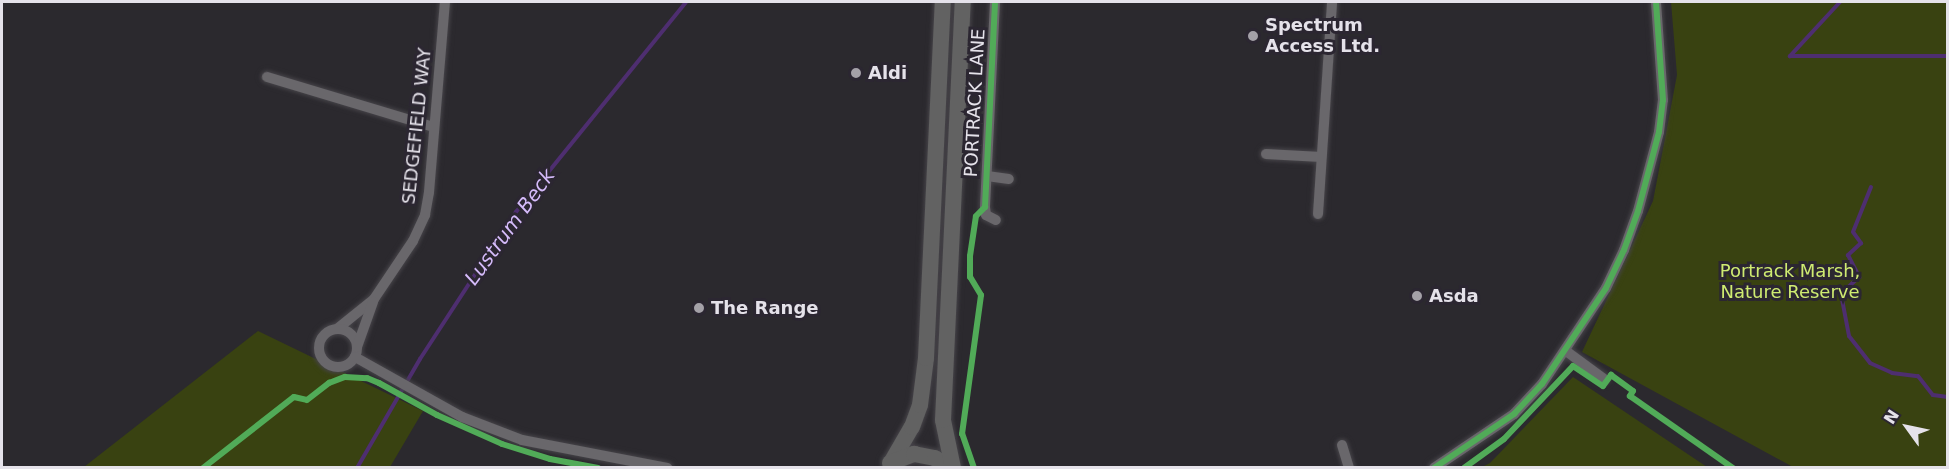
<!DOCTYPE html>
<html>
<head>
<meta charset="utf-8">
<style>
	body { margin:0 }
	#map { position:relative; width:1949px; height:469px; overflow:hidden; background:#2b292e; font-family:"DejaVu Sans",sans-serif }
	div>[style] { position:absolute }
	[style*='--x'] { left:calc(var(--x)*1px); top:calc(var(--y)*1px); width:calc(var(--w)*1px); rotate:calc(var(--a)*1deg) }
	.green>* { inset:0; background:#394211 }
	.stream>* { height:4px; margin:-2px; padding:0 2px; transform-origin:2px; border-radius:2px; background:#4e2e70 }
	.roads { filter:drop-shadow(0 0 2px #464449) drop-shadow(0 0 2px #464449) }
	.street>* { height:10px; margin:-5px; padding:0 5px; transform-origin:5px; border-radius:5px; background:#69676b }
	.street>.ring { margin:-5px; padding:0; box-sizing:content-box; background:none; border:10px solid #69676b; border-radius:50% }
	.primary>* { height:16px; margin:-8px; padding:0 8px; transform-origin:8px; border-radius:8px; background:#626262 }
	.cycleway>* { height:6px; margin:-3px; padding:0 3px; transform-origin:3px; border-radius:3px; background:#51ab58 }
	.dots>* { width:16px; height:16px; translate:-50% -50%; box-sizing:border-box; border:3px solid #2b2631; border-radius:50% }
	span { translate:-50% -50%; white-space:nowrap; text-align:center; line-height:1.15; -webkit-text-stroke:6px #2b2631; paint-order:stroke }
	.poi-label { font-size:18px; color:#e5e2ea; font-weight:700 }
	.left { translate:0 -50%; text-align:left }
	.street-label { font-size:18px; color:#e5e2ea }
	.park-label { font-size:18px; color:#cfeb71 }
	.water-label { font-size:20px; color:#d5bbfa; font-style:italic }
	.frame { position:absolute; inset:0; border:3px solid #e5e2ea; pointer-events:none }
	.north { position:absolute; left:1877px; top:397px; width:60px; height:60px; -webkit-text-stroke:4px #2b2631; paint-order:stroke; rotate:303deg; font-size:16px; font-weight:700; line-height:24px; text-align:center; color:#e5e2ea }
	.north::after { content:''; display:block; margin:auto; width:21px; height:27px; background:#e5e2ea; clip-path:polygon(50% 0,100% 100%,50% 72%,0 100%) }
</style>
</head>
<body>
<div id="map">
	<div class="green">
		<i style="clip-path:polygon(1671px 2px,1947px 2px,1947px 467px,1793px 467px,1582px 352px,1653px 201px,1677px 75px)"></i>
		<i style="clip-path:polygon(258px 331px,423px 411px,390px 467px,84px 467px)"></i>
		<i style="clip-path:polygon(1573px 377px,1707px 467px,1482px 467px,1490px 463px)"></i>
	</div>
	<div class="stream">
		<i style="--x:1840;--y:2;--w:74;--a:132.8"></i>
		<i style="--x:1790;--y:56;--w:158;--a:0"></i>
		<i style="--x:1871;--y:187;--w:48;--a:111.8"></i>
		<i style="--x:1853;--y:232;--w:14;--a:54"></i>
		<i style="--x:1861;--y:243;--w:18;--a:137"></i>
		<i style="--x:1848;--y:255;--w:25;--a:63"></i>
		<i style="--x:1859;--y:277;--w:25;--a:137"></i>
		<i style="--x:1841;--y:294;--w:43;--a:79.2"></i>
		<i style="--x:1849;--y:336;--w:34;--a:52"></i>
		<i style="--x:1870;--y:363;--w:24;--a:24"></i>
		<i style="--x:1892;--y:373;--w:26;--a:7"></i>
		<i style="--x:1918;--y:376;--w:24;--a:52"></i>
		<i style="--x:1933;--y:395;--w:15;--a:8"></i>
		<i style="--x:357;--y:468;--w:126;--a:-60"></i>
		<i style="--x:420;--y:359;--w:176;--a:-56.9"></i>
		<i style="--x:516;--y:212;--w:270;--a:-51"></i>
	</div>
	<div class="roads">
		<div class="street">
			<i style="--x:995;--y:2;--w:205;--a:92.8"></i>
			<i style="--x:985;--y:207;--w:8;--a:83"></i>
			<i style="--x:986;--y:215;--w:11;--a:27"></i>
			<i style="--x:267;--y:77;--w:174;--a:16.7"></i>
			<i style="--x:1266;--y:154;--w:55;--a:3.1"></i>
			<i style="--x:987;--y:176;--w:22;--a:8"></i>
			<i style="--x:1318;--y:214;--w:212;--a:-86.2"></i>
			<i style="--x:337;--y:329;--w:48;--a:-39"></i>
			<i style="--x:374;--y:299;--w:70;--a:-56.1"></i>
			<i style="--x:413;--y:241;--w:29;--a:-65"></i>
			<i style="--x:425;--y:215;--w:23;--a:-80"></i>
			<i style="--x:429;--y:192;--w:191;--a:-85.2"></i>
			<i class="ring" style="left:319px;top:329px;width:28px;height:28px"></i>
			<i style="--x:357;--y:347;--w:48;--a:-70.4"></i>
			<i style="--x:1566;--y:351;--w:47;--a:36.4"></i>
			<i style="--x:355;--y:357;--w:123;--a:29.3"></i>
			<i style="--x:462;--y:417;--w:64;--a:21"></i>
			<i style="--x:522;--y:440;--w:148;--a:10.9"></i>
			<i style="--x:1342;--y:445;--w:24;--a:73"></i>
			<i style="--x:1434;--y:468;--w:97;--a:-34"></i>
			<i style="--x:1514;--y:414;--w:41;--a:-47"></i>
			<i style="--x:1542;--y:384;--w:115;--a:-56.3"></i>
			<i style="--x:1606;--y:288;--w:42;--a:-64.7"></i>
			<i style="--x:1624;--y:250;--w:41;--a:-70.3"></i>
			<i style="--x:1638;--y:211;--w:82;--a:-75.1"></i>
			<i style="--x:1659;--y:132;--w:32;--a:-83"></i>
			<i style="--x:1663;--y:100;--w:98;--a:-94.1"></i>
		</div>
		<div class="primary">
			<i style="--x:892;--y:461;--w:39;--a:-60"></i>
			<i style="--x:912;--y:427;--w:23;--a:-70"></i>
			<i style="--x:920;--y:405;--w:47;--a:-82.7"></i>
			<i style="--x:926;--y:358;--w:356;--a:-87.3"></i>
			<i style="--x:890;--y:463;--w:26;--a:-21"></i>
			<i style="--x:914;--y:454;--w:21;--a:11"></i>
			<i style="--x:935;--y:458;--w:17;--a:36"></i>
			<i style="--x:953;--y:468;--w:49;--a:-101.8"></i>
			<i style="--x:943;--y:420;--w:418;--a:-87.3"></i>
		</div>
	</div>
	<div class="cycleway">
		<i style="--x:203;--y:468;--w:115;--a:-38"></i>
		<i style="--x:294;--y:397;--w:13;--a:13"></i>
		<i style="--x:307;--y:400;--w:28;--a:-38"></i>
		<i style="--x:329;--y:383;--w:17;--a:-21"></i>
		<i style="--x:345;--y:377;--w:22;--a:3"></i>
		<i style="--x:367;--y:378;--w:13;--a:23"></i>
		<i style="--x:379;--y:383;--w:66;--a:28.9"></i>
		<i style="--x:437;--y:415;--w:71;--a:24"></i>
		<i style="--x:502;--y:444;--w:50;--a:17.4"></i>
		<i style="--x:550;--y:459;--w:49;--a:10.6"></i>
		<i style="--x:974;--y:468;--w:36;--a:-109"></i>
		<i style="--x:962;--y:434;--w:140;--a:-82.2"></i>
		<i style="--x:981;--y:295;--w:21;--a:-121"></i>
		<i style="--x:970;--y:277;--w:21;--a:-90"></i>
		<i style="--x:970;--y:256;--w:40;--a:-81.5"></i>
		<i style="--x:976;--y:216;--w:13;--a:-45"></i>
		<i style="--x:985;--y:207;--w:205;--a:-87.2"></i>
		<i style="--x:1434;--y:468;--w:97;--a:-34"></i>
		<i style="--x:1514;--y:414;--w:41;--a:-47"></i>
		<i style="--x:1542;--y:384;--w:115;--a:-56.3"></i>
		<i style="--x:1606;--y:288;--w:42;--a:-64.7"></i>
		<i style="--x:1624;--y:250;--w:41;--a:-70.3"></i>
		<i style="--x:1638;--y:211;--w:82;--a:-75.1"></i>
		<i style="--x:1659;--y:132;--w:32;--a:-83"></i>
		<i style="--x:1663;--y:100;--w:98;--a:-94.1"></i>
		<i style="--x:1464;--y:468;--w:49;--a:-35.9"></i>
		<i style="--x:1504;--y:439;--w:100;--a:-46.6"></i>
		<i style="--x:1573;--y:366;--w:36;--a:34"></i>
		<i style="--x:1603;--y:386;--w:14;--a:-54"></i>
		<i style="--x:1611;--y:375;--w:27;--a:36"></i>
		<i style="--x:1633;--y:391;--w:6;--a:121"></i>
		<i style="--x:1630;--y:396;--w:126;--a:35"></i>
	</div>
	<div class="dots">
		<i style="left:1253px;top:36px;background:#a4a1a8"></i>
		<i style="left:856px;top:73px;background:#a4a1a8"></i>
		<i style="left:1417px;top:296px;background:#a4a1a8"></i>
		<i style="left:699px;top:308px;background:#a4a1a8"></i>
	</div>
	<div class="poi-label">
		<span class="left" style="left:1265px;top:36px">Spectrum<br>Access Ltd.</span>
		<span class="left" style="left:868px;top:73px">Aldi</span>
		<span class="left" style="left:1429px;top:296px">Asda</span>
		<span class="left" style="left:711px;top:308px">The Range</span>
	</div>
	<div class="street-label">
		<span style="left:975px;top:103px;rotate:-87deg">PORTRACK LANE</span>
		<span style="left:417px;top:126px;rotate:-84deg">SEDGEFIELD WAY</span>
	</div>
	<div class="park-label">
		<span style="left:1790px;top:282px">Portrack Marsh,<br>Nature Reserve</span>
	</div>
	<div class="water-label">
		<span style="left:510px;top:227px;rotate:-54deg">Lustrum Beck</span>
	</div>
	<div class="frame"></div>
	<div class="north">N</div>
</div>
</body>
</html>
